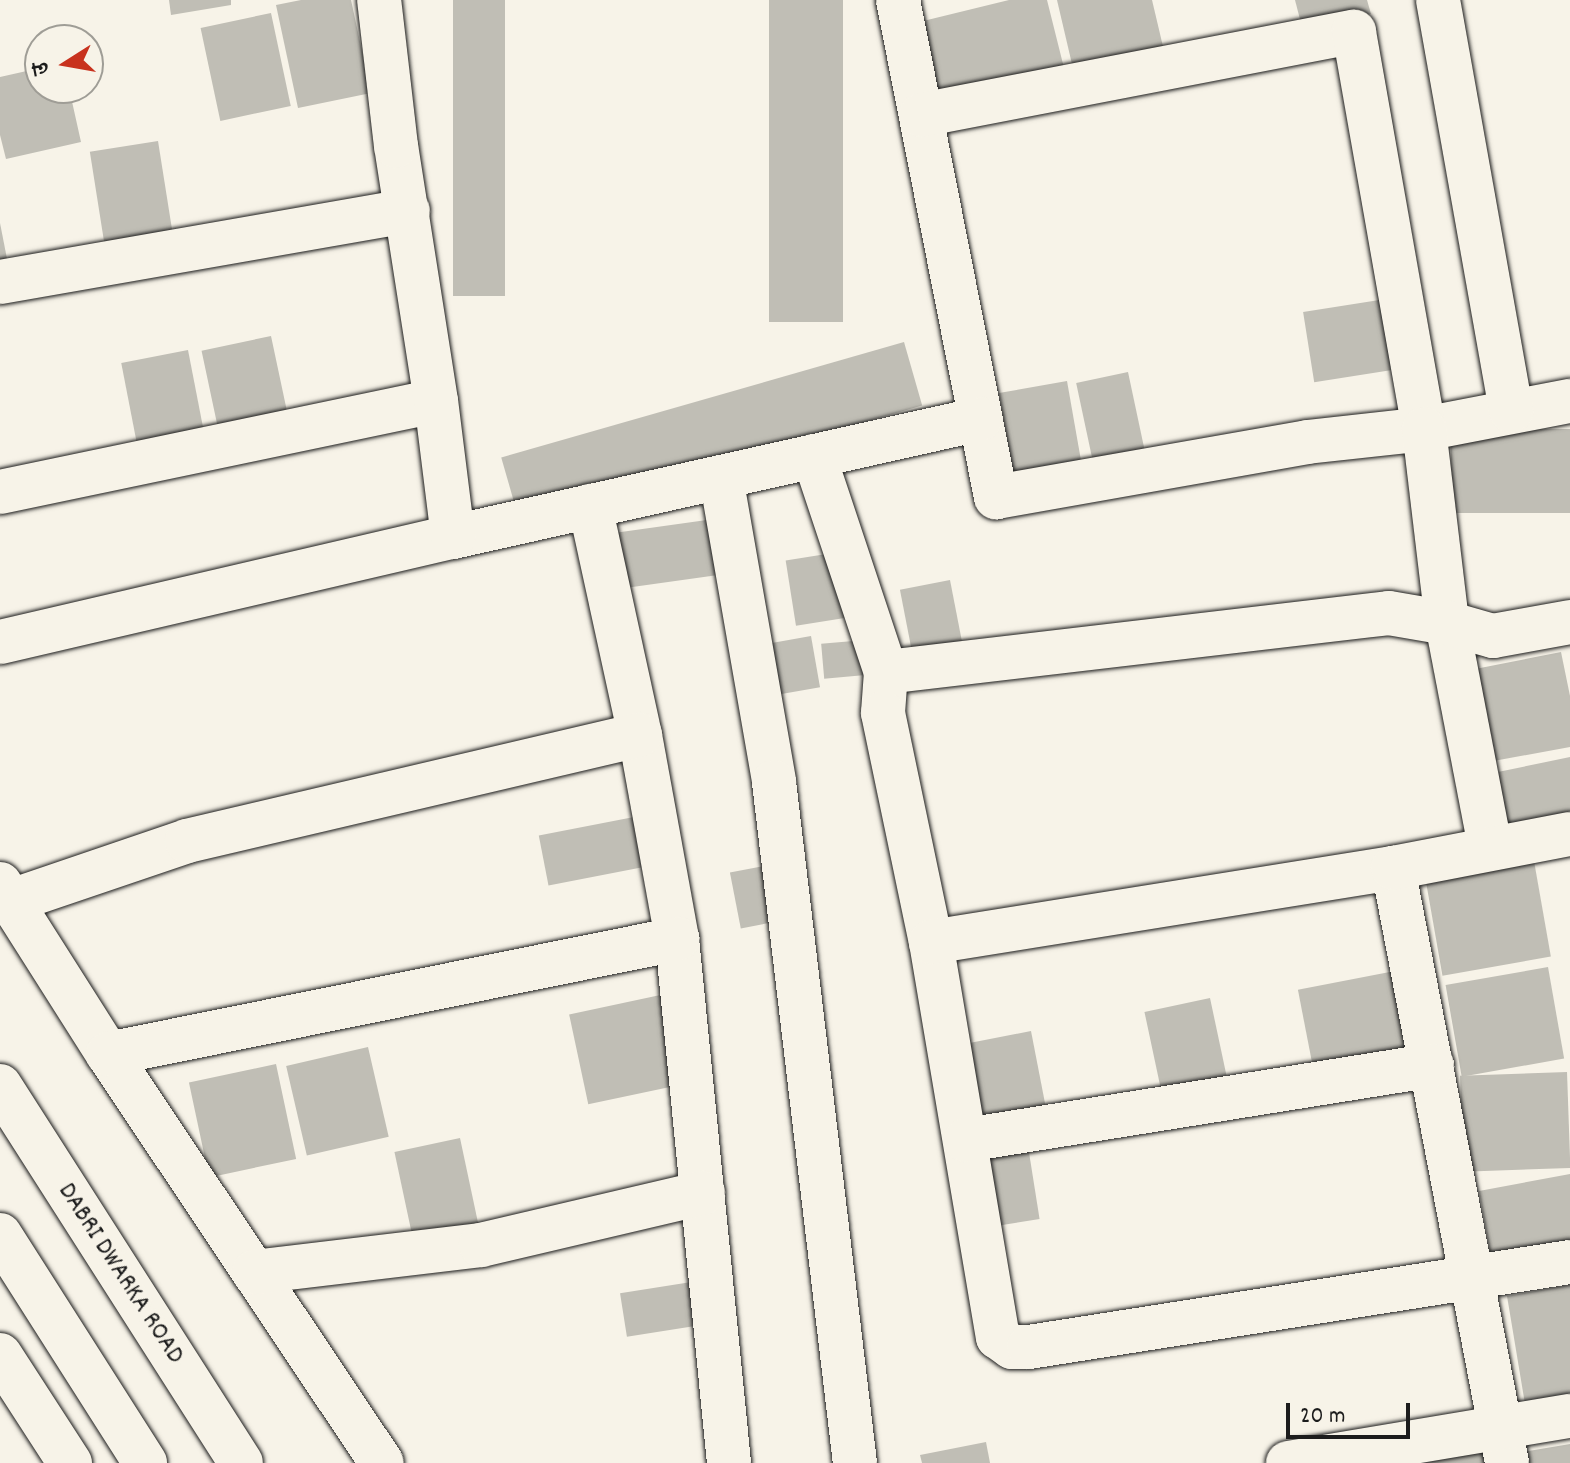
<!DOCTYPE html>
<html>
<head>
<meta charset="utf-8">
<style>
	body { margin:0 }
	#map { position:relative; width:1570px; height:1463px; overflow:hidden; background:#f7f3e8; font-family:Dekko,"Playpen Sans Deva",sans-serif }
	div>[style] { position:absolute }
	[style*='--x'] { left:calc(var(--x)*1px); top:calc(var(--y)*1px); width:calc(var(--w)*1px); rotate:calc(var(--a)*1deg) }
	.building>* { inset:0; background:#c0beb5; transform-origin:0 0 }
	.roads { filter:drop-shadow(0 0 2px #1c1c1c) drop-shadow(0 0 2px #1c1c1c) }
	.minor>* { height:44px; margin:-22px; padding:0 22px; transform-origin:22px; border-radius:22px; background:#f7f3e8 }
	.major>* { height:44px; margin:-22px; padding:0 22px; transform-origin:22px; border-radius:22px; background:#f7f3e8 }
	span { translate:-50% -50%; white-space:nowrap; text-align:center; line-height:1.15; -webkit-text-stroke:8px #f7f3e8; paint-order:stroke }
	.street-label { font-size:26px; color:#1c1c1c }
	.north { position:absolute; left:24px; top:24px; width:80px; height:80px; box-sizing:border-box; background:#f7f3e8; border:2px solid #9f9d96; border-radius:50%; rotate:259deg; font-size:22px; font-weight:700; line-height:32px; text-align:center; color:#1c1c1c }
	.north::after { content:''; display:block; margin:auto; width:28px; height:36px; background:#c8321e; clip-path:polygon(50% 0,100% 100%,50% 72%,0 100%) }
	.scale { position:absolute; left:1286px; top:1403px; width:124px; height:36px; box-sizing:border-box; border:4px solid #1c1c1c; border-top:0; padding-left:10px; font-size:24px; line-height:28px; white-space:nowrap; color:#1c1c1c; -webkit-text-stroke:6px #f7f3e8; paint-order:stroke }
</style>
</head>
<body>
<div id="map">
	<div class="building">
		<i style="clip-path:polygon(169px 0,231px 0,231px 5px,171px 15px)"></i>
		<i style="clip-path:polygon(301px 0,351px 0,371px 93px,298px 108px,276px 5px)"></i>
		<i style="left:453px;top:0;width:52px;height:296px"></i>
		<i style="left:769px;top:0;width:74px;height:322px"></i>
		<i style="clip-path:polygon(1009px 0,1047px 0,1066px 76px,935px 108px,915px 23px)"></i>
		<i style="clip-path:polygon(1057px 0,1152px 0,1165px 55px,1075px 77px)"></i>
		<i style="clip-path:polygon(1295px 0,1367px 0,1371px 14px,1303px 31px)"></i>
		<i style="left:271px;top:13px;width:95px;height:72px;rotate:78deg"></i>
		<i style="clip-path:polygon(40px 68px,40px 88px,69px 88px,81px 142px,6px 159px,0 135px,0 77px)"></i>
		<i style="left:158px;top:141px;width:94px;height:69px;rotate:81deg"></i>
		<i style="clip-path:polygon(0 223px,9px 269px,0 270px)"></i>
		<i style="left:1392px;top:298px;width:71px;height:90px;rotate:81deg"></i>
		<i style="left:271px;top:336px;width:84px;height:71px;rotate:78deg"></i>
		<i style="left:904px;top:342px;width:66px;height:419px;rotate:74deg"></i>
		<i style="left:188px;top:350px;width:86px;height:68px;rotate:79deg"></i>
		<i style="left:1128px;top:372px;width:88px;height:53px;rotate:78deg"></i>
		<i style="left:1067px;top:381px;width:90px;height:69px;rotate:80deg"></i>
		<i style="left:1570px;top:429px;width:84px;height:119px;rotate:90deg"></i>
		<i style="left:721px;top:518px;width:56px;height:119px;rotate:82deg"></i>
		<i style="left:839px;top:552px;width:66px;height:54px;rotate:81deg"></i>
		<i style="left:950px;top:580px;width:69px;height:51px;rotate:79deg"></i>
		<i style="left:811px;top:636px;width:52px;height:55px;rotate:80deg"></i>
		<i style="left:865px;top:640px;width:35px;height:44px;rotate:85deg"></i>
		<i style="clip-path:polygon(1561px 652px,1570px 696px,1570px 747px,1488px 762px,1470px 670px)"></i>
		<i style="clip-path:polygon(1570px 757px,1570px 821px,1505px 835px,1493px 773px)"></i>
		<i style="left:634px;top:817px;width:51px;height:97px;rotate:79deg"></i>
		<i style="left:1534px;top:861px;width:97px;height:110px;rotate:80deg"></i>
		<i style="left:779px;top:863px;width:57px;height:50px;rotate:79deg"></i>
		<i style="left:1548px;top:967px;width:93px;height:104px;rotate:80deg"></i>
		<i style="left:1400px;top:970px;width:91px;height:104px;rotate:79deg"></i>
		<i style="left:665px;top:994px;width:92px;height:98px;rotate:78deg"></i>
		<i style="left:1210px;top:998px;width:90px;height:67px;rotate:78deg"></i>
		<i style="left:1031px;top:1031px;width:88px;height:64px;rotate:79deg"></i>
		<i style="left:368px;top:1047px;width:92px;height:84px;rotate:77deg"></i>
		<i style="left:276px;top:1064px;width:97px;height:89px;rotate:78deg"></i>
		<i style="left:1567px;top:1072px;width:96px;height:107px;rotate:88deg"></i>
		<i style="left:460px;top:1138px;width:90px;height:67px;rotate:78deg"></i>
		<i style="left:1028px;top:1146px;width:74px;height:55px;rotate:81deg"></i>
		<i style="clip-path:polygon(1570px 1174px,1570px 1253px,1493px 1267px,1479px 1191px)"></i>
		<i style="left:704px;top:1280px;width:44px;height:85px;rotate:81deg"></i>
		<i style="clip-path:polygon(1570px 1285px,1570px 1409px,1527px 1416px,1507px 1296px)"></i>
		<i style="clip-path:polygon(986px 1442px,990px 1463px,922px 1463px,920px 1455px)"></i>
		<i style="clip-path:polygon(1498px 1444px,1501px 1463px,1403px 1463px)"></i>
		<i style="clip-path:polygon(1570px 1444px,1570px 1463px,1525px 1463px,1523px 1452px)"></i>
	</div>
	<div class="roads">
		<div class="minor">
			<i style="--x:898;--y:0;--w:507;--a:78.85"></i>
			<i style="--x:996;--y:497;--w:316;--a:-10"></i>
			<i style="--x:1307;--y:442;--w:118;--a:-6.3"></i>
			<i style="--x:1424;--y:429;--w:149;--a:-10.9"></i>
			<i style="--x:1438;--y:0;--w:417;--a:79.9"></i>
			<i style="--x:921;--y:115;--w:441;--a:-10.9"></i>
			<i style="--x:1354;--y:32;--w:403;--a:80"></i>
			<i style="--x:1424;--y:429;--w:195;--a:83.2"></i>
			<i style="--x:1447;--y:623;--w:227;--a:79.1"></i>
			<i style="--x:0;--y:282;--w:414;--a:-9.9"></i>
			<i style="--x:814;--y:456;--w:228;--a:71.6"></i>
			<i style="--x:886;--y:672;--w:41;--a:94.2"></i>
			<i style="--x:883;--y:713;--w:234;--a:78.2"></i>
			<i style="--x:931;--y:942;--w:401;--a:80.4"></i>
			<i style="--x:998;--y:1337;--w:17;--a:36"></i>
			<i style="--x:1012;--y:1347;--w:17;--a:0"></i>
			<i style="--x:1029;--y:1347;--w:548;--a:-8.93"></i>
			<i style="--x:721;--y:477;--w:310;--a:80.1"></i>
			<i style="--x:774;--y:782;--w:686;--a:83.22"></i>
			<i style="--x:0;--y:492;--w:445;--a:-11.8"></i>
			<i style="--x:590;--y:506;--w:234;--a:77.7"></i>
			<i style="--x:640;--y:735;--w:207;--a:79.7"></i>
			<i style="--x:677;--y:939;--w:527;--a:84.33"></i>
			<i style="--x:453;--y:537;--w:540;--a:-12.62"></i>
			<i style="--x:0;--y:642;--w:465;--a:-13.1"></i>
			<i style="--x:453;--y:537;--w:137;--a:-97.1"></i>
			<i style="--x:436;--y:401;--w:258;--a:-98.9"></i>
			<i style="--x:396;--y:146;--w:147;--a:-96.6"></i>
			<i style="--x:886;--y:672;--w:506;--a:-6.69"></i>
			<i style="--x:1389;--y:613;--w:59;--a:9.8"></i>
			<i style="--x:1447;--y:623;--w:48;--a:15.8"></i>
			<i style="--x:1493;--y:636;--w:78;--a:-10.3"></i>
			<i style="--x:1393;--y:868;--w:606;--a:79.15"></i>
			<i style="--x:0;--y:884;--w:201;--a:57.6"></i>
			<i style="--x:108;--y:1054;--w:492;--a:56.2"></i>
			<i style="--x:11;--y:901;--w:186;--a:-18.8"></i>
			<i style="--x:187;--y:841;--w:465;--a:-13.2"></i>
			<i style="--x:931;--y:942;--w:468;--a:-9.1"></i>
			<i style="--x:1393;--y:868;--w:180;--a:-10.9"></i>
			<i style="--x:108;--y:1054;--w:581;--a:-11.43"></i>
			<i style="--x:966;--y:1140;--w:472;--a:-9.1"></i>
			<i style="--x:254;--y:1272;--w:229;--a:-6.8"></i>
			<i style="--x:481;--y:1245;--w:228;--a:-13.2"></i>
			<i style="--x:0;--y:1355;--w:129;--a:57.1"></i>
			<i style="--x:1288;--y:1463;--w:286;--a:-9.5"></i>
		</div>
		<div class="major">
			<i style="--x:0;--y:1086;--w:447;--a:57.4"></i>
			<i style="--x:0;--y:1235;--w:270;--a:57.5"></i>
		</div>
	</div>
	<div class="street-label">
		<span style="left:120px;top:1274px;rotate:57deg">DABRI DWARKA ROAD</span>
	</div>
	<div class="north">उ</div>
	<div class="scale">20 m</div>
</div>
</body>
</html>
